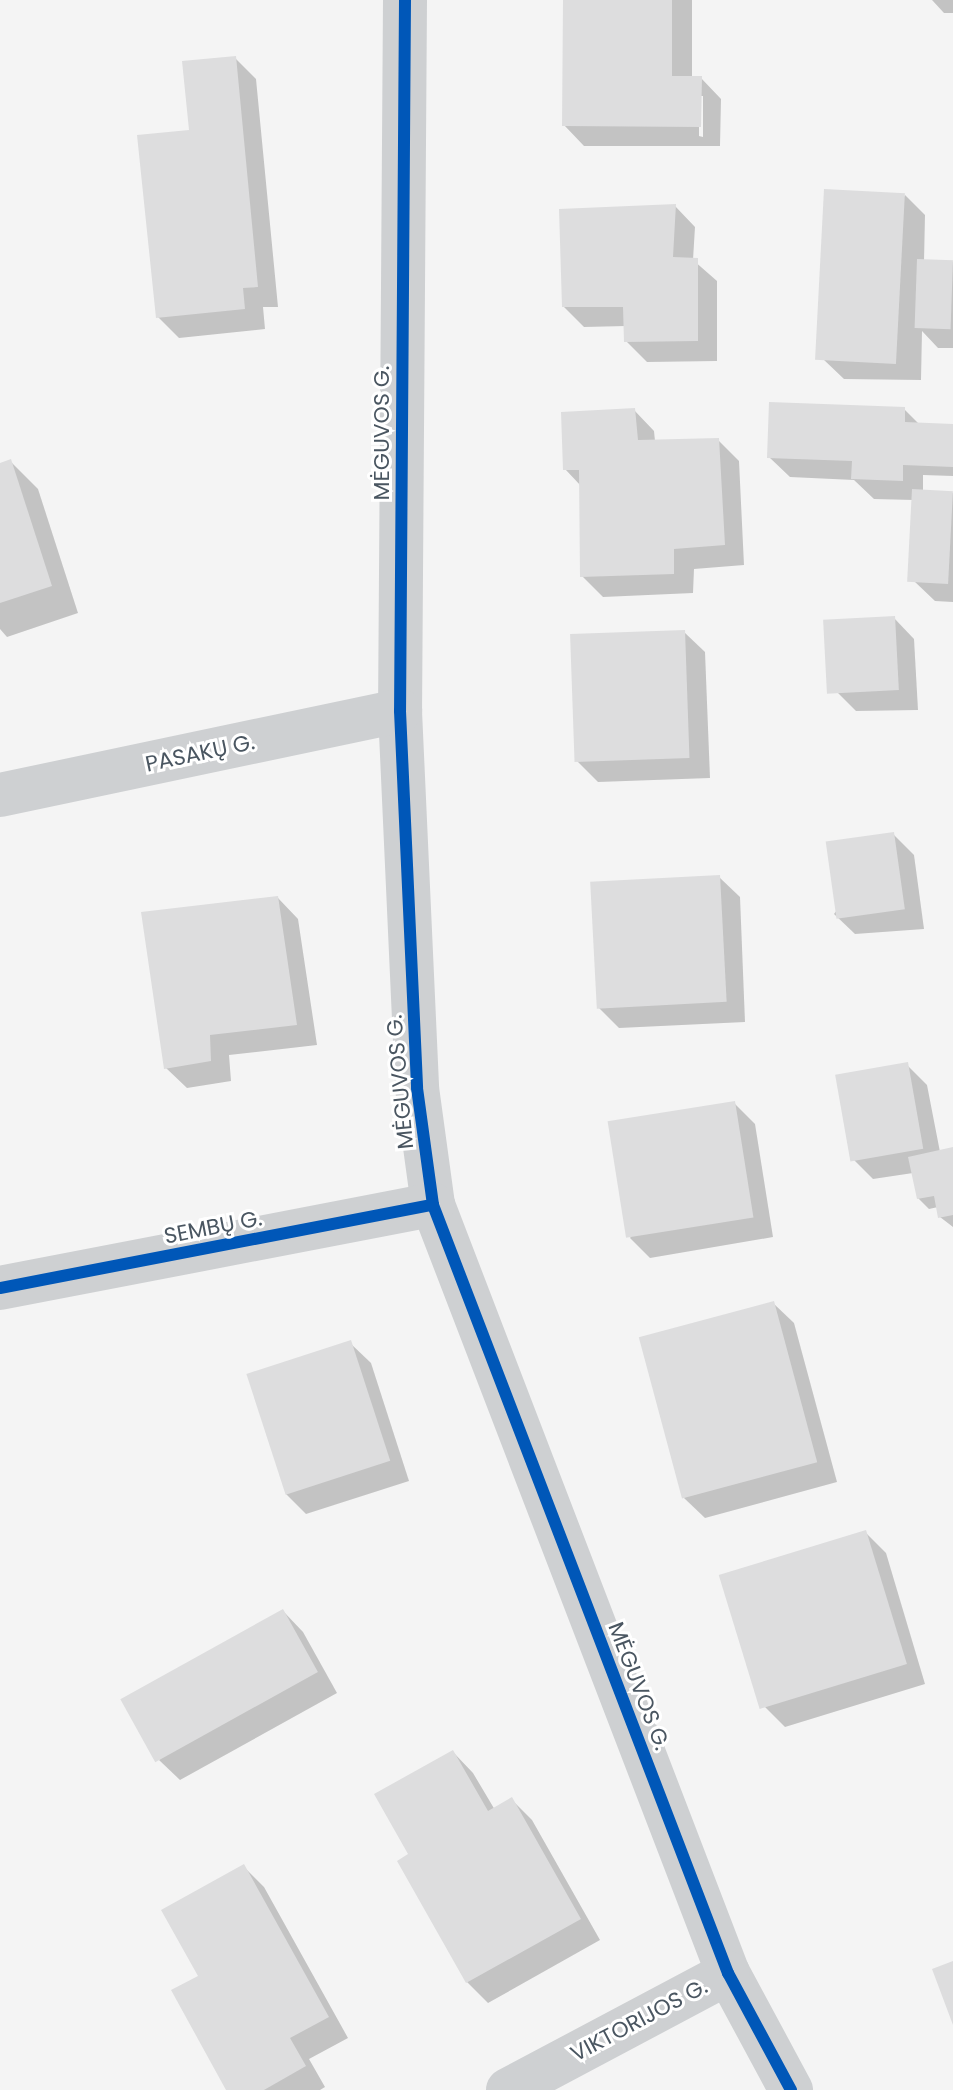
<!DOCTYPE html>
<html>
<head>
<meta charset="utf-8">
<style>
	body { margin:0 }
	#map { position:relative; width:953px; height:2090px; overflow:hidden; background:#f4f4f4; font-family:Poppins,sans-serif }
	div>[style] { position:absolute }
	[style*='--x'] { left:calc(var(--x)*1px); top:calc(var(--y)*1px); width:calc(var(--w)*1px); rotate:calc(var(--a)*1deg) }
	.shadow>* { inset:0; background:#0003 }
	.building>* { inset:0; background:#ddddde; transform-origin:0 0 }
	.street>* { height:44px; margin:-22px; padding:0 22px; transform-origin:22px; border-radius:22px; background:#ced0d2 }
	.cycleway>* { height:12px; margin:-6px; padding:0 6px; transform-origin:6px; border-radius:6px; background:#0057b8 }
	span { translate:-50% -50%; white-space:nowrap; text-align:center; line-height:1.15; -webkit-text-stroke:6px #fff; paint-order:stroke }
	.street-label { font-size:22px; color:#4a5661 }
</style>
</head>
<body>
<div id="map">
	<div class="shadow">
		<i style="clip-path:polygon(evenodd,565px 0,692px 0,692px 78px,701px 78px,721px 99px,720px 146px,584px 146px,564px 125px,565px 0,699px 96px,703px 96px,703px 137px,699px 136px,699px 96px)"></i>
		<i style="clip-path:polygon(932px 0,953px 0,953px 13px,944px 13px)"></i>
		<i style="clip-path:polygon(235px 58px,256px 79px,278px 307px,263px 307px,265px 329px,179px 338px,158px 317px,191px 132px)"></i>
		<i style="clip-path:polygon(905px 195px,925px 215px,924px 262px,953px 262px,953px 348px,938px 348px,922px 331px,921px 380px,844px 379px,823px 359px)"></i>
		<i style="clip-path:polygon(675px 206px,695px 227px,693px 260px,717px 281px,717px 361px,647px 362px,626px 341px,626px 326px,584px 327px,564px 307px)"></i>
		<i style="clip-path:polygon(904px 409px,920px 425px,953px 426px,953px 476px,923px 475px,923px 491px,953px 493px,953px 602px,935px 601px,914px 581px,914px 500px,874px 499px,854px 480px,790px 477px,769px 457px)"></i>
		<i style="clip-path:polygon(634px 410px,654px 431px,655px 441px,718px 440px,739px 461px,744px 565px,694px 569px,693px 593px,603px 597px,582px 576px,581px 486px,565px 469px)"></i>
		<i style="clip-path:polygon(10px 461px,38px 489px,78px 613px,7px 637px,0 629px,0 465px)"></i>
		<i style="clip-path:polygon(894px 618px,914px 639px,918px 710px,856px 711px,835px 690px)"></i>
		<i style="clip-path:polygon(684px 632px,705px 652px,710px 778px,598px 782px,577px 761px)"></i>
		<i style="clip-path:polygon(893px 834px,914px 855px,924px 929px,855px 934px,834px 914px)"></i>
		<i style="clip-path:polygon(719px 877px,740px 897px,745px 1022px,619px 1028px,598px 1007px)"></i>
		<i style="clip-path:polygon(278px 898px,298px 919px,317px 1045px,229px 1055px,231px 1081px,187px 1088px,166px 1068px)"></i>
		<i style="clip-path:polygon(907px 1065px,927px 1085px,940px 1152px,953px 1149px,953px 1227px,940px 1217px,938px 1207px,929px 1209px,918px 1198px,913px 1173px,873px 1179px,852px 1158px)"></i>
		<i style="clip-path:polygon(734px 1103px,755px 1124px,773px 1237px,650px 1258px,630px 1238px)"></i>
		<i style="clip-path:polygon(773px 1303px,794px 1323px,837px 1482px,705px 1518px,684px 1498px)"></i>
		<i style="clip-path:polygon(350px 1343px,371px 1363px,409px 1481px,306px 1514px,286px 1494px)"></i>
		<i style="clip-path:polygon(865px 1532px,886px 1553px,925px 1684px,785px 1727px,764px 1706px)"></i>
		<i style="clip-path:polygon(283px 1611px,303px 1632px,337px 1693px,180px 1780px,159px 1760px)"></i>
		<i style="clip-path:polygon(453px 1752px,473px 1773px,495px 1810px,512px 1800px,532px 1820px,600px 1940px,488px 2003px,467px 1982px,410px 1854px)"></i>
		<i style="clip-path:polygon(244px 1867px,264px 1887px,348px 2038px,309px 2059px,325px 2087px,320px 2090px,228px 2090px,201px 1977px)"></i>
	</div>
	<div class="building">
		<i style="clip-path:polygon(563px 0,672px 0,672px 76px,702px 76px,701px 127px,562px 126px)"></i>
		<i style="clip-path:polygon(236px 56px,258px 287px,243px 288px,245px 309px,156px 318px,137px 135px,189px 130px,182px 61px)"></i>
		<i style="left:824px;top:189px;width:81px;height:171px;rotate:3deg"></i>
		<i style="clip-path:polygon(676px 204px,673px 257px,698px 258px,698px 341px,624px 342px,623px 307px,562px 307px,559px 209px)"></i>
		<i style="left:917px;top:259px;width:36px;height:69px;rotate:2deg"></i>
		<i style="clip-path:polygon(769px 402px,905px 407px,905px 422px,953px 424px,953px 467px,903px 465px,903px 481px,851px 479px,852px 461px,767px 458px)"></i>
		<i style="clip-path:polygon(635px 408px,638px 440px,719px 438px,725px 545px,674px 549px,674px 574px,580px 577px,579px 470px,563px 470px,561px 412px)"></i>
		<i style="clip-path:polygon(11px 459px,52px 586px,0 603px,0 463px)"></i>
		<i style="left:912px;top:489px;width:41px;height:93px;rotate:3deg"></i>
		<i style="left:895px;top:616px;width:74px;height:72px;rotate:87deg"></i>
		<i style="left:685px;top:630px;width:128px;height:115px;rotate:88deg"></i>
		<i style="left:894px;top:832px;width:78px;height:69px;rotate:82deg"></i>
		<i style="left:720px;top:875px;width:127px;height:130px;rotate:87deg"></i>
		<i style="clip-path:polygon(278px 896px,297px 1025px,210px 1035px,211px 1061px,164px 1069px,141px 912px)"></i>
		<i style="left:908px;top:1062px;width:88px;height:74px;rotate:80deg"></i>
		<i style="left:735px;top:1101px;width:118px;height:129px;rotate:81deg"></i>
		<i style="clip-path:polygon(953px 1147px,953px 1215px,938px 1218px,934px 1196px,917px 1199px,908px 1157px)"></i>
		<i style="left:774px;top:1301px;width:167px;height:140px;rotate:75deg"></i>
		<i style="left:351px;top:1340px;width:127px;height:110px;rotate:72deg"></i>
		<i style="left:866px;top:1530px;width:140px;height:154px;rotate:73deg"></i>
		<i style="left:283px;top:1609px;width:72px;height:186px;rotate:61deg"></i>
		<i style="clip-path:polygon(453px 1750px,488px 1811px,512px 1797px,581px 1919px,466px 1983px,397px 1861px,408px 1854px,374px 1794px)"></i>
		<i style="clip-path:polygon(244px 1864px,329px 2017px,290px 2038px,306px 2066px,264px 2090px,226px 2090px,171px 1990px,198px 1976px,161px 1910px)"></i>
		<i style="clip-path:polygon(953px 1961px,953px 2025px,932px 1969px)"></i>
	</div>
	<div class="street">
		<i style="--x:405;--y:0;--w:711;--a:90.4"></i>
		<i style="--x:400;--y:711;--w:377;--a:87.4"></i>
		<i style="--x:417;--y:1088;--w:118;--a:82.2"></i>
		<i style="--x:433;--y:1205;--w:823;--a:68.99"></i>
		<i style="--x:728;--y:1973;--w:133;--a:61.7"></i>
		<i style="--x:0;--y:795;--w:409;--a:-11.9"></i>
		<i style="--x:0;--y:1288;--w:441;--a:-10.9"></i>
		<i style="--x:508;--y:2090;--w:249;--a:-28"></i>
	</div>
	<div class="cycleway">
		<i style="--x:405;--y:0;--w:711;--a:90.4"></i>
		<i style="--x:400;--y:711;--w:377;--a:87.4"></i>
		<i style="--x:417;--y:1088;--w:118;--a:82.2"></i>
		<i style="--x:433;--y:1205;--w:823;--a:68.99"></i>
		<i style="--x:728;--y:1973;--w:133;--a:61.7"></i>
		<i style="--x:0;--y:1288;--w:441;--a:-10.9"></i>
	</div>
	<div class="street-label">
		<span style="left:382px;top:433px;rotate:-90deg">MĖGUVOS G.</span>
		<span style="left:200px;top:753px;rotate:-12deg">PASAKŲ G.</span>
		<span style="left:400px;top:1082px;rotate:-95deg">MĖGUVOS G.</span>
		<span style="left:213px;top:1227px;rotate:-11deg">SEMBŲ G.</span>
		<span style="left:639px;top:1686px;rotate:69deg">MĖGUVOS G.</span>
		<span style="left:639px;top:2020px;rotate:-28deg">VIKTORIJOS G.</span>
	</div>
</div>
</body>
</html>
